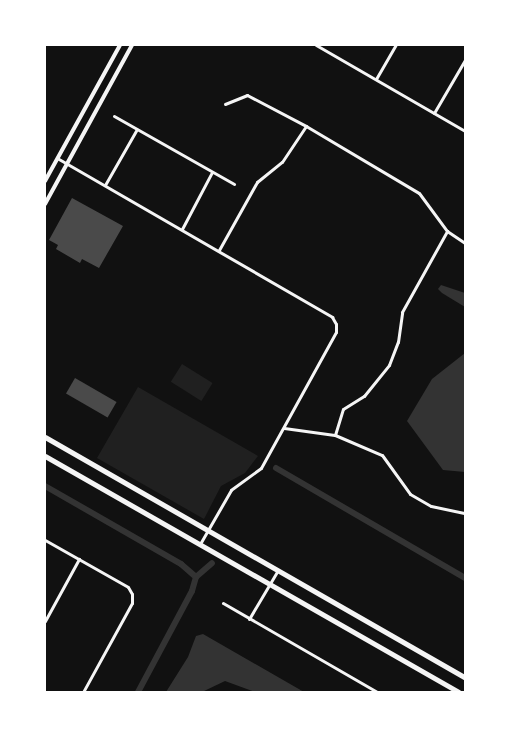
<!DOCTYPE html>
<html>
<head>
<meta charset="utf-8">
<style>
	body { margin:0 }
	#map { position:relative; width:510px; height:737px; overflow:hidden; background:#111; font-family:"Source Serif 4",serif }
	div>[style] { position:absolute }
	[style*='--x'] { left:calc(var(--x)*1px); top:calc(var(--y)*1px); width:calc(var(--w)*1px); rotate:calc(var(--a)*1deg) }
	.green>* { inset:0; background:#202020; transform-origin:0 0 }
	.water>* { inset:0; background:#333 }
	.canal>* { height:6px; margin:-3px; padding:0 3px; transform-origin:3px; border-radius:3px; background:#333 }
	.building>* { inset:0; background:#4a4a4a; transform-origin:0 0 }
	.minor>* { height:3px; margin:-1.5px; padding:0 1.5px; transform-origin:1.5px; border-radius:1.5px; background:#f5f5f5 }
	.tertiary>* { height:4px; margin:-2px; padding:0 2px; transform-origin:2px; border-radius:2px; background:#f5f5f5 }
	.primary>* { height:5px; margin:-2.5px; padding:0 2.5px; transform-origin:2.5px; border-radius:2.5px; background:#f5f5f5 }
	span { translate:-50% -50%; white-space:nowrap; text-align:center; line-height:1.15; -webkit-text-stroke:5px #fff; paint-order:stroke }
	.frame { position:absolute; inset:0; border:46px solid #fff; pointer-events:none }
</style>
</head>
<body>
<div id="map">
	<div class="green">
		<i style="left:182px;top:364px;width:36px;height:21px;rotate:32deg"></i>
		<i style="clip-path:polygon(138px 387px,258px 456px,245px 473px,221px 486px,204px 519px,97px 458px)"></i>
	</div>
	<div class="water">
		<i style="clip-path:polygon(441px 285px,465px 293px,465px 307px,442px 293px,438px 289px)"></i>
		<i style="clip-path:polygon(465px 353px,465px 472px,443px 470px,407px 421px,432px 379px)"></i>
		<i style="clip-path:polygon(203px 634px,304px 692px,255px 692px,225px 681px,202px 692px,166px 692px,188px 657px,196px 636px)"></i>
	</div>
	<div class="canal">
		<i style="--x:276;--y:468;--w:219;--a:30.2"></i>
		<i style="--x:45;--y:486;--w:157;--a:29.8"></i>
		<i style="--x:181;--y:564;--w:20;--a:41"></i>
		<i style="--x:196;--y:577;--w:15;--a:106"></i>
		<i style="--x:192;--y:591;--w:115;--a:118.1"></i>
		<i style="--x:196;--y:577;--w:21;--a:-41"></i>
	</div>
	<div class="building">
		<i style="clip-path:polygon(72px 198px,123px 226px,99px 268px,82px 259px,80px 263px,56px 249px,58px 245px,49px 240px)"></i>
		<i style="left:75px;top:378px;width:48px;height:18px;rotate:30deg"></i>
	</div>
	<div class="minor">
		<i style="--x:316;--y:45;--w:172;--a:30"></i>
		<i style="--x:376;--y:79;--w:39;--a:-60"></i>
		<i style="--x:225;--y:104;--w:24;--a:-22"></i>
		<i style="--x:247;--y:95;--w:67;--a:27.7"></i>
		<i style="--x:306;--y:126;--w:131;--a:30.7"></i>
		<i style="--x:419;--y:193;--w:47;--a:53.6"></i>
		<i style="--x:447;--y:231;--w:22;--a:34"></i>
		<i style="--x:434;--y:113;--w:61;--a:-59.7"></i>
		<i style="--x:114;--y:116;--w:138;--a:29.5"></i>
		<i style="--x:57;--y:158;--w:318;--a:30"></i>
		<i style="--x:332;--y:317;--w:8;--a:60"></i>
		<i style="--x:336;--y:324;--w:8;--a:90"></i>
		<i style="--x:336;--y:332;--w:155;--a:118.9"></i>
		<i style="--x:261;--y:468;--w:37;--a:144"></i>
		<i style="--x:231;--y:490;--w:62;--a:119.9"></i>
		<i style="--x:105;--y:185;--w:64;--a:-60.3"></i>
		<i style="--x:182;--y:229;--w:64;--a:-62.2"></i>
		<i style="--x:219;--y:250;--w:78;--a:-60.8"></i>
		<i style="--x:257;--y:182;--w:32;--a:-39"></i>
		<i style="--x:282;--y:162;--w:43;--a:-56.3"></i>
		<i style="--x:284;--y:428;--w:51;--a:7.8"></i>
		<i style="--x:335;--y:435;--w:51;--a:23.1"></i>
		<i style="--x:382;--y:455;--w:48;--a:54.3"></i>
		<i style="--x:410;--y:494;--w:24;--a:30"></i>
		<i style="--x:431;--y:506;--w:35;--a:12"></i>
		<i style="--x:335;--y:435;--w:27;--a:-73"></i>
		<i style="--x:343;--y:409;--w:25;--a:-32"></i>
		<i style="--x:364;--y:396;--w:40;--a:-51"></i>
		<i style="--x:389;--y:365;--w:25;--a:-69"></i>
		<i style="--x:398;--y:342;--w:30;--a:-82"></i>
		<i style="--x:402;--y:312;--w:93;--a:-60.9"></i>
		<i style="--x:45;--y:540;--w:95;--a:29.5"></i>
		<i style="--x:128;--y:587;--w:8;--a:60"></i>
		<i style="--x:132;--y:594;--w:9;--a:90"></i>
		<i style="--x:132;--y:603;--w:102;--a:118.8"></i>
		<i style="--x:223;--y:603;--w:178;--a:30"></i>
		<i style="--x:249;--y:619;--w:57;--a:-59.4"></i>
		<i style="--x:45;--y:621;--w:71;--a:-61.3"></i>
	</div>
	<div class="tertiary">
		<i style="--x:45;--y:181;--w:155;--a:-61.1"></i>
		<i style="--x:45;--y:204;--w:181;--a:-61.3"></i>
	</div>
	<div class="primary">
		<i style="--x:45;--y:437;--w:484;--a:29.8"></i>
		<i style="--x:45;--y:456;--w:476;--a:29.7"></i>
	</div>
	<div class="frame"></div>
</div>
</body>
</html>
